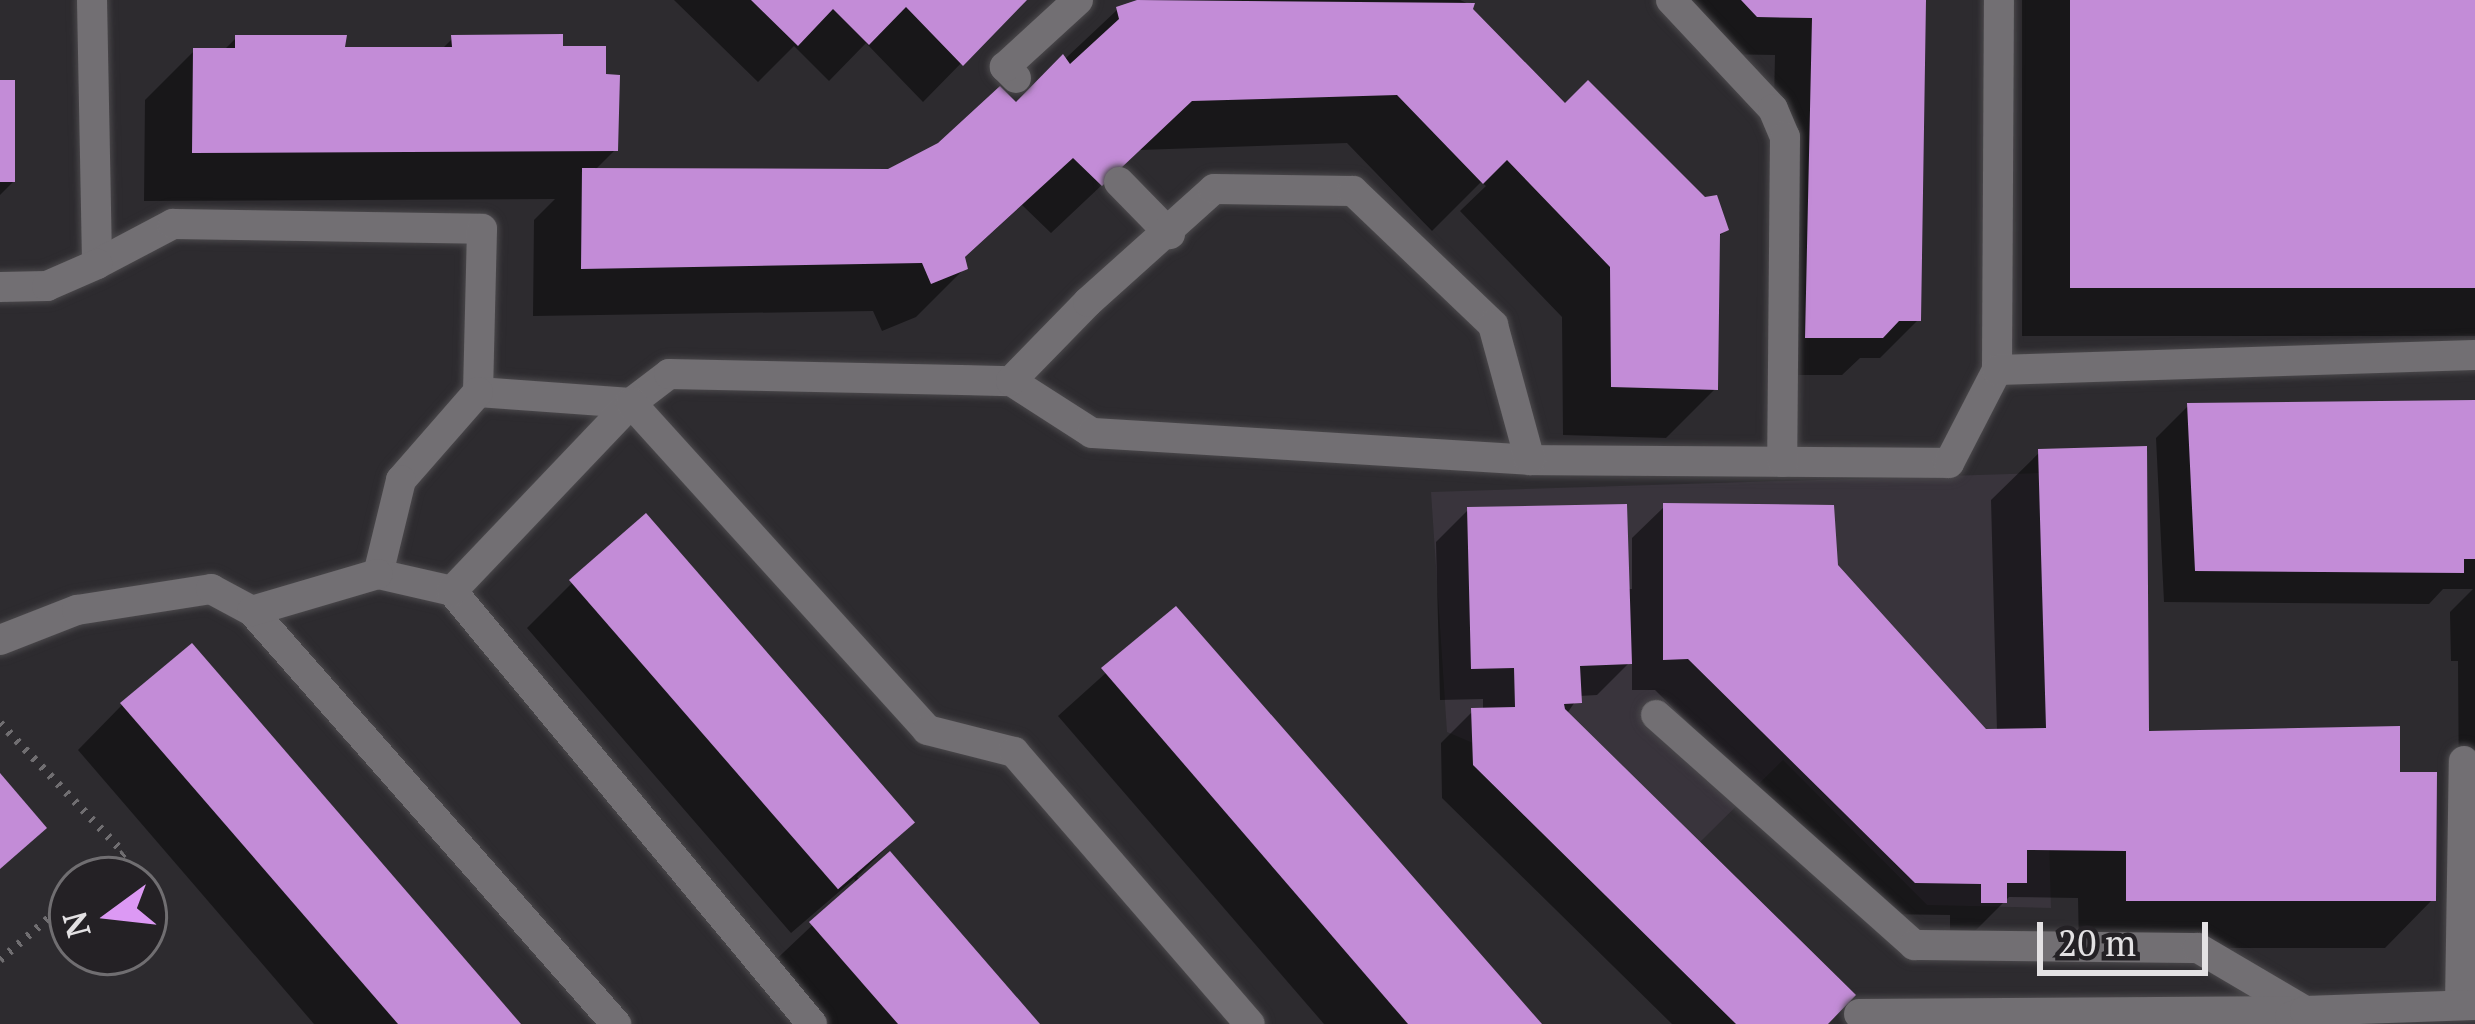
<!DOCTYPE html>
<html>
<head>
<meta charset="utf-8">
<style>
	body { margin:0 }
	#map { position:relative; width:2475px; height:1024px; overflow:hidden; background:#2d2b2f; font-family:"PT Serif",serif }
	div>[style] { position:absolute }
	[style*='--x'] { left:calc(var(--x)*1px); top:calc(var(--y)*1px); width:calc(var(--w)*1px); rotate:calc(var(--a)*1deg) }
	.built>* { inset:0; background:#39343c }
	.shadow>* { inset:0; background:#0007; transform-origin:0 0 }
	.building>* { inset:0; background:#c38cd7; transform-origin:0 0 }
	.path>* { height:8px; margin-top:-4px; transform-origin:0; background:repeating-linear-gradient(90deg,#706e71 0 3px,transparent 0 12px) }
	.roads { filter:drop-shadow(0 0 3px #4b494c) drop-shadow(0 0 3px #4b494c) }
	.lane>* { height:30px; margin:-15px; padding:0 15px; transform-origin:15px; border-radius:15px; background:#726f73 }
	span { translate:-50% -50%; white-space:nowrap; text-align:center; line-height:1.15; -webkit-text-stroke:12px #242125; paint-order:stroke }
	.north { position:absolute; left:48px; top:856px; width:120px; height:120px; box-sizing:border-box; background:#242125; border:3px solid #706e71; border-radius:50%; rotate:255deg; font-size:33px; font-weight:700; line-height:48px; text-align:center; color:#e3e1e3 }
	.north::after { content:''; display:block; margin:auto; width:42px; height:54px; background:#dc99f4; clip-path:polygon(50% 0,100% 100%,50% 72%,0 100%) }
	.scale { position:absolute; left:2037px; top:922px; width:171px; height:54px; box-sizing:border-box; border:6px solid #e3e1e3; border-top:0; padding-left:15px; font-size:36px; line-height:42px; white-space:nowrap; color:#e3e1e3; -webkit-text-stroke:9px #242125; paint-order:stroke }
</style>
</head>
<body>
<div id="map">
	<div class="built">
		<i style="clip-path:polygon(2039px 473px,2051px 908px,1927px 905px,1783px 760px,1700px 842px,1856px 995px,1828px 1024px,1736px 1024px,1473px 765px,1473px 743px,1447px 732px,1431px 492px)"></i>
	</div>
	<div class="shadow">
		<i style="clip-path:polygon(674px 0,1023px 0,923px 102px,866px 43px,829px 81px,794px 46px,758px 82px)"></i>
		<i style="clip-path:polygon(1146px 0,1460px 0,1471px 5px,1470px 10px,1561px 102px,1726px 230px,1716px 239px,1715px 389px,1666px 438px,1563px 435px,1562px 317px,1460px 211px,1486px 186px,1481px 182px,1432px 231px,1347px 143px,1139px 150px,1051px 233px,1022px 205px,963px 259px,965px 268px,916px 317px,882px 331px,873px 311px,533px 316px,534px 220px,555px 199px,144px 201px,145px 100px,194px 51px,223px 51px,236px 38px,342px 50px,441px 50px,453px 38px,560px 49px,603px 77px,616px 149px,594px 171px,888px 172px,1015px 106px,1117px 10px)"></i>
		<i style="clip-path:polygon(1667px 0,1923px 0,1918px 320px,1880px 358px,1860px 358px,1842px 375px,1768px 375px,1775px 55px,1718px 54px)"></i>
		<i style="left:2022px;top:0;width:453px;height:336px"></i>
		<i style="clip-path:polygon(0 83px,14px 181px,0 195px)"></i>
		<i style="clip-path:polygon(2475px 403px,2475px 920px,2459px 799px,2458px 661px,2451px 661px,2450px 612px,2473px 589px,2443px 589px,2429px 604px,2164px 602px,2156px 438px,2188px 406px)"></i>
		<i style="clip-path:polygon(2040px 452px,2146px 734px,2397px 775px,2433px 899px,2385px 948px,2079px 948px,2078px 898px,2009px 897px,1972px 934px,1950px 934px,1950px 915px,1882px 914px,1655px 690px,1632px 690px,1632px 660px,1597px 695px,1579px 696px,1566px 715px,1824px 1024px,1672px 1024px,1442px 798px,1441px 743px,1473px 711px,1483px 710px,1483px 699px,1440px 700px,1436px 542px,1468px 510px,1627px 589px,1632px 589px,1632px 538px,1665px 506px,1835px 567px,1985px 732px,1997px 732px,1991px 500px)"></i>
		<i style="clip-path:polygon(572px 583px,912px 822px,857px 877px,1036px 1024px,814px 1024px,766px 969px,857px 883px,854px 879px,791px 933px,527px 628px)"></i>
		<i style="clip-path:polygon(1176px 610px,1538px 1024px,1324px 1024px,1058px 716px)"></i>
		<i style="clip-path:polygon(122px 705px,517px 1024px,314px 1024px,78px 750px)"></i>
	</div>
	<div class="building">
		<i style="clip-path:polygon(751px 0,1027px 0,963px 66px,906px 7px,869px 45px,833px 9px,798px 46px)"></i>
		<i style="clip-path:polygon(1137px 0,1475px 3px,1473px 9px,1565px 103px,1588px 80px,1705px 197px,1717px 195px,1729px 230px,1720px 234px,1718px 390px,1611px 387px,1610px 267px,1507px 160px,1483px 184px,1397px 95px,1192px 101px,1102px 186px,1073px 158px,965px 257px,968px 269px,931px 284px,922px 263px,581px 269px,582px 168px,888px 169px,938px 143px,1000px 86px,1016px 102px,1063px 54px,1070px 64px,1119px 19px,1116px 7px)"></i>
		<i style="clip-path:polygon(1741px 0,1926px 0,1921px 321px,1899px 321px,1883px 338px,1805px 338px,1812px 18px,1757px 17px)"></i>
		<i style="left:2070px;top:0;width:405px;height:288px"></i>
		<i style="clip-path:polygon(563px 34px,563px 46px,606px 46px,606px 74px,620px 75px,618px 151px,192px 153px,193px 48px,235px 48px,235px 35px,347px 35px,345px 47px,452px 47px,451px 35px)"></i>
		<i style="left:0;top:80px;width:15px;height:102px"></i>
		<i style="clip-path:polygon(2475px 400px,2475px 559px,2464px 559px,2464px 573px,2195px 571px,2187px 403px)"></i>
		<i style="clip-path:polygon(2147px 446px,2149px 731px,2400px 726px,2400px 772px,2437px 772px,2436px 901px,2126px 901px,2126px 851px,2027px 850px,2027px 883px,2007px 883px,2007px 903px,1981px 903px,1981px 884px,1915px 883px,1688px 659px,1663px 660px,1663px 503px,1834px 505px,1838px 565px,1986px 729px,2046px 728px,2038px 449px)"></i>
		<i style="clip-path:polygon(1627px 504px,1632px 664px,1580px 666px,1582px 703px,1564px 704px,1565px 709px,1856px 995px,1828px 1024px,1736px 1024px,1473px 765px,1471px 708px,1515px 707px,1514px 668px,1471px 669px,1467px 507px)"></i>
		<i style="left:646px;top:513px;width:410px;height:102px;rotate:49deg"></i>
		<i style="clip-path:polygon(1176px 606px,1542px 1024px,1408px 1024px,1101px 668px)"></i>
		<i style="clip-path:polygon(192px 643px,521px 1024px,398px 1024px,120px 703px)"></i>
		<i style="clip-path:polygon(0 773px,47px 828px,0 869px)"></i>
		<i style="clip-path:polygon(890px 851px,1040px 1024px,898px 1024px,809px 922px)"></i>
	</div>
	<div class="path">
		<i style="--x:0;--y:723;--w:180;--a:46.4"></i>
		<i style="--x:124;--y:853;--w:41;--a:138.9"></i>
		<i style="--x:0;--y:960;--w:95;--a:-40.7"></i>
	</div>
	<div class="roads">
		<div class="lane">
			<i style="--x:92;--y:0;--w:264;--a:88.9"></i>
			<i style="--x:97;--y:264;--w:86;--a:-27.8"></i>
			<i style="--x:173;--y:224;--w:309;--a:0.9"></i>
			<i style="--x:482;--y:229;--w:163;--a:91.4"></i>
			<i style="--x:478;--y:392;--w:153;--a:4.1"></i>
			<i style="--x:631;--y:403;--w:48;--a:-37.3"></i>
			<i style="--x:669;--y:374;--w:342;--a:1.2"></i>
			<i style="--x:1011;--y:381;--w:96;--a:32.7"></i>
			<i style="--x:1092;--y:433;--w:439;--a:3.5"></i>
			<i style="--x:1530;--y:460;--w:419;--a:0.4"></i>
			<i style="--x:1949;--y:463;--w:105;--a:-62.7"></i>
			<i style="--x:1997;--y:370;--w:370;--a:-89.7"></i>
			<i style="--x:1671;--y:0;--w:149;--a:46.9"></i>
			<i style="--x:1773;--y:109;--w:30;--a:67"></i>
			<i style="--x:1785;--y:137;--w:325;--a:90.5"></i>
			<i style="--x:1016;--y:78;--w:16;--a:-135"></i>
			<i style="--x:1005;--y:67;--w:99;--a:-42.5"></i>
			<i style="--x:1119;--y:182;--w:73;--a:45.6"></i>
			<i style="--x:0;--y:287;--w:47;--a:-1.2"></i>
			<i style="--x:47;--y:286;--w:55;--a:-23.7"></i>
			<i style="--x:1997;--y:370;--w:478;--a:-1.8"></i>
			<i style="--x:1011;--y:381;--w:110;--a:-45.7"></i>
			<i style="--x:1088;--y:302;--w:169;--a:-41.9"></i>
			<i style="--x:1214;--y:189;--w:139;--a:0.8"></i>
			<i style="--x:1353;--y:191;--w:194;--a:43.7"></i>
			<i style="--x:1493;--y:325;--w:140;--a:74.7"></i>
			<i style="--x:478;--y:392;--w:117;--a:131.2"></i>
			<i style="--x:401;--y:480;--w:97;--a:103.7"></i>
			<i style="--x:378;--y:574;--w:76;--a:12.9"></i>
			<i style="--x:452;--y:591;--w:563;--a:50.26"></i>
			<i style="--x:452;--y:591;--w:260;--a:-46.4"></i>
			<i style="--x:631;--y:403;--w:441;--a:47.8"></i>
			<i style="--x:927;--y:730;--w:90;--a:14.2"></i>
			<i style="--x:1014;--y:752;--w:360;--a:49.1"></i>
			<i style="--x:252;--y:611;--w:551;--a:48.61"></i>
			<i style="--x:0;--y:640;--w:83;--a:-21.3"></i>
			<i style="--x:77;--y:610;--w:136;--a:-8.9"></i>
			<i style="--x:211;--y:589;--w:47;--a:28.2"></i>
			<i style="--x:252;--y:611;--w:131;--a:-16.4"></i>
			<i style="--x:1656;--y:715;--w:346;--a:41.7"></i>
			<i style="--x:1914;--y:945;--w:284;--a:0.6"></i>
			<i style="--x:2198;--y:948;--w:124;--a:30.5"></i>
			<i style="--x:2460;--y:1005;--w:244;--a:-89.1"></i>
			<i style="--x:1859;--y:1014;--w:446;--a:-0.4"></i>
			<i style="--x:2290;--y:1017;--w:16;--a:-22"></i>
			<i style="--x:2305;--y:1011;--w:170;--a:-2"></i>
		</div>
	</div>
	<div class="north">N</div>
	<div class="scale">20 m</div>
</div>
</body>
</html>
